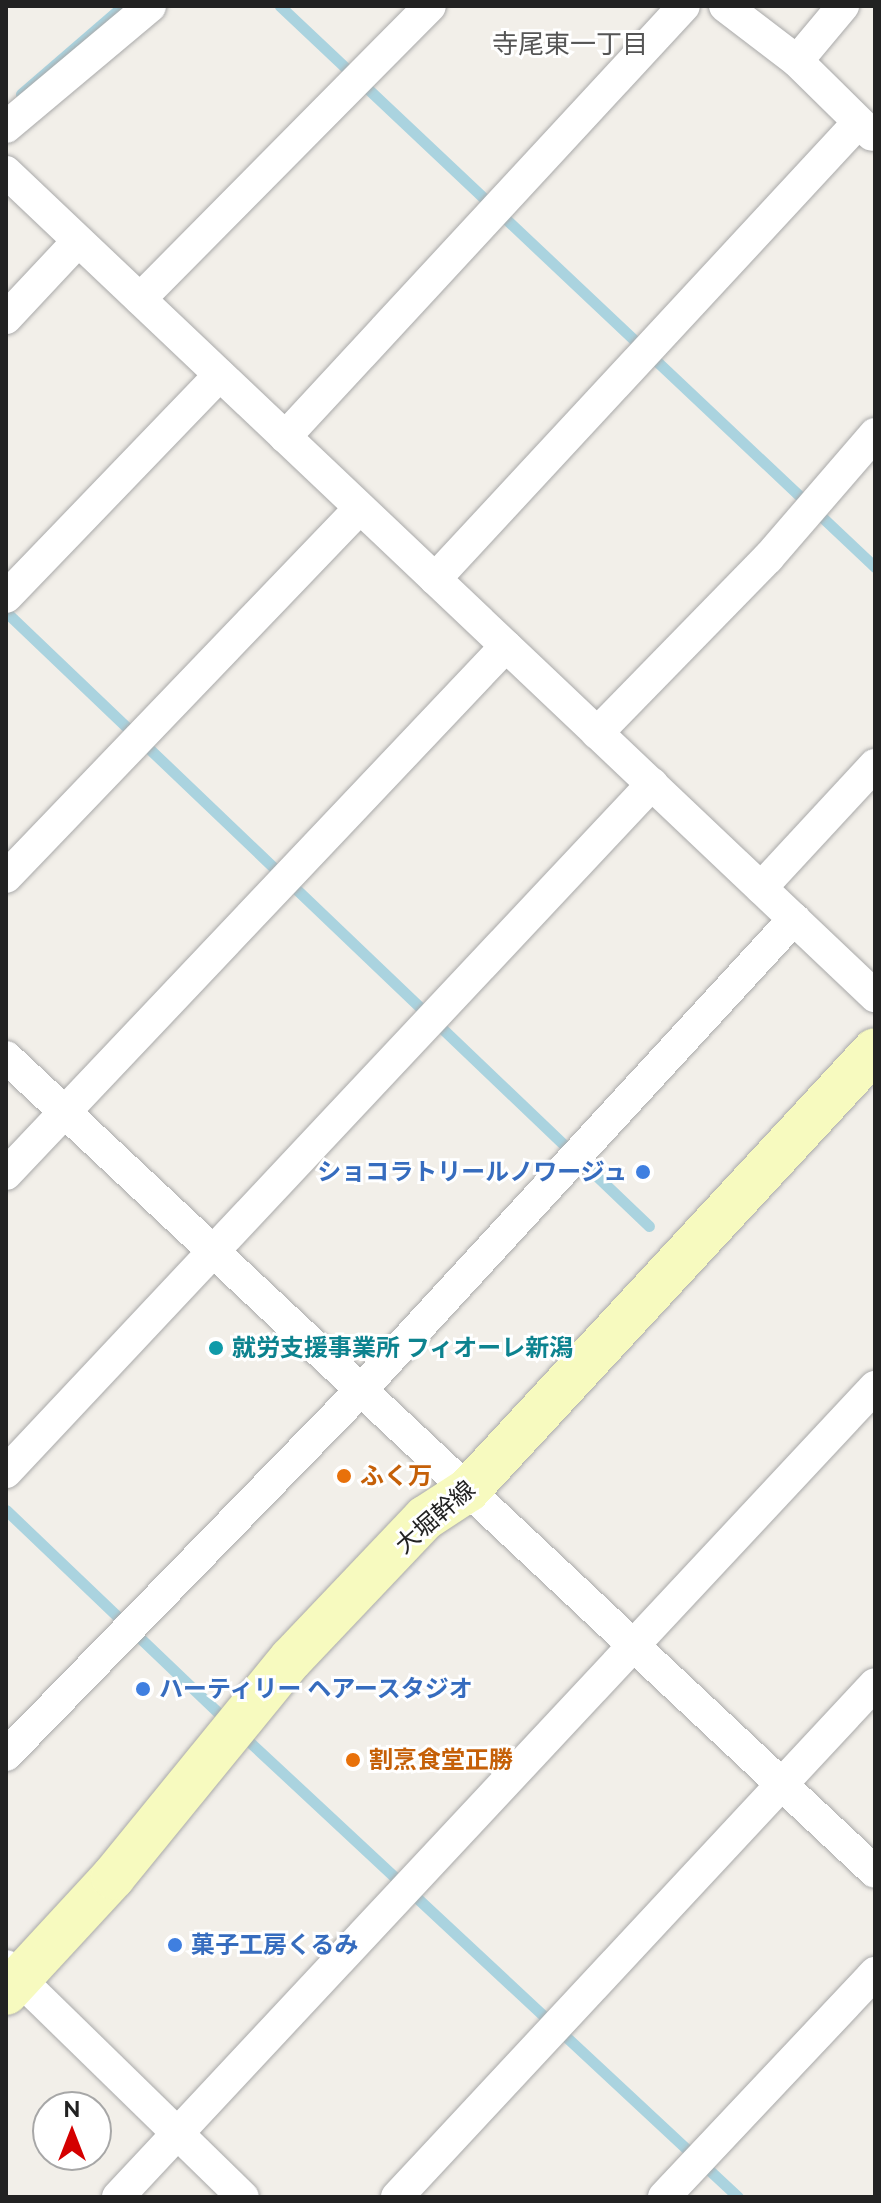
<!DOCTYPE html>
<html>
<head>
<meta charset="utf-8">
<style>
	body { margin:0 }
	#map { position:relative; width:881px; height:2203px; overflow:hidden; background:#f2efe9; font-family:Raleway,"Noto Sans JP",sans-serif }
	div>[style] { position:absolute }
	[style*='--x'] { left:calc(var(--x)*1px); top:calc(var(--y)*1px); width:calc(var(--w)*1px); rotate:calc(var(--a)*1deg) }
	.stream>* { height:11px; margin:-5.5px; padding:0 5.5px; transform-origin:5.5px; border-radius:5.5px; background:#aad3df }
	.roads { filter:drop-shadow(0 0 2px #a9a9a9) drop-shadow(0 0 2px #a9a9a9) }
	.street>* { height:32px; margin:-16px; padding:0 16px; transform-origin:16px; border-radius:16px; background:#fff }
	.secondary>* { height:44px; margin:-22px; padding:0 22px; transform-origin:22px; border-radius:22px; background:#f7fabf }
	.dots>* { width:22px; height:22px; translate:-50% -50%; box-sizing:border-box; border:4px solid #fff; border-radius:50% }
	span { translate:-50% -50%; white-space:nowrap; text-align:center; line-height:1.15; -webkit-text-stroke:6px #fff; paint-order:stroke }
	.shop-label { font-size:24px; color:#366cbe; font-weight:700 }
	.right { translate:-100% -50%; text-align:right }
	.left { translate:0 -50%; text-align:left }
	.culture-label { font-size:24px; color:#0d838f; font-weight:700 }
	.food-label { font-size:24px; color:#c56008; font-weight:700 }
	.street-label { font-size:24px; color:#222 }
	.neighbourhood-label { font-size:26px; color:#555 }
	.frame { position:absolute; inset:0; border:8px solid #222; pointer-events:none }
	.north { position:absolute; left:32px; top:2091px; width:80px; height:80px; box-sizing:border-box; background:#fff; border:2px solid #a7a7a7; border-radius:50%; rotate:0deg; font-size:22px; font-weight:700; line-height:32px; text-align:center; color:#222 }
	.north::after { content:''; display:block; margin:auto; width:28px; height:36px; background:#d40000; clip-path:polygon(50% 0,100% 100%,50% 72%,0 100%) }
</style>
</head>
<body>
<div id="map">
	<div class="stream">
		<i style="--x:280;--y:6;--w:818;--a:43.32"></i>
		<i style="--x:21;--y:94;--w:135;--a:-40.8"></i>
		<i style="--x:6;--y:612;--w:889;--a:43.68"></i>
		<i style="--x:6;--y:1510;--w:307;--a:43.7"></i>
		<i style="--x:241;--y:1734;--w:679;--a:42.97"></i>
	</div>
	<div class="roads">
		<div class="street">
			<i style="--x:725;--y:6;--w:91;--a:37.4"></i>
			<i style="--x:797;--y:61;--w:105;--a:44.6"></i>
			<i style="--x:797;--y:61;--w:72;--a:-50.1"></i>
			<i style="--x:6;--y:127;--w:188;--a:-40"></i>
			<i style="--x:6;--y:172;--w:1198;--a:43.48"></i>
			<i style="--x:140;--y:299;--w:412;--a:-45.3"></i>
			<i style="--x:6;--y:318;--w:105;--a:-46.9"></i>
			<i style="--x:285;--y:437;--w:587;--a:-47.21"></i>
			<i style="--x:435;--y:579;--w:622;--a:-47.15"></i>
			<i style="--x:6;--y:597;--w:308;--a:-46.1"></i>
			<i style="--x:597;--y:733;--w:245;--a:-45.7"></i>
			<i style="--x:768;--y:558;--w:164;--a:-49.2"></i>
			<i style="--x:6;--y:877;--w:511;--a:-46.19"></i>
			<i style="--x:761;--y:888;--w:168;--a:-47.2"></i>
			<i style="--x:6;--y:1057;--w:1191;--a:43.16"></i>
			<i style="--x:6;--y:1174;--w:727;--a:-46.56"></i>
			<i style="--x:6;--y:1472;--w:944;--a:-46.8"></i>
			<i style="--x:6;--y:1755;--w:509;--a:-45.8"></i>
			<i style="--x:361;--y:1390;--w:640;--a:-47.41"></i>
			<i style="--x:6;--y:1966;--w:331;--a:44.3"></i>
			<i style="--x:118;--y:2197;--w:1109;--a:-46.94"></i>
			<i style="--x:397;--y:2197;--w:701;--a:-47.02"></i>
			<i style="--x:664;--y:2197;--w:308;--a:-46.7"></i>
		</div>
		<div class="secondary">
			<i style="--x:6;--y:1993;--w:158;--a:-47.3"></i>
			<i style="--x:113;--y:1877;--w:281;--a:-50.8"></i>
			<i style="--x:291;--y:1659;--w:195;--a:-46.5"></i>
			<i style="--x:425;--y:1518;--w:51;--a:-33.1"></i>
			<i style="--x:468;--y:1490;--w:599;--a:-47.23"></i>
		</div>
	</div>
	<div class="dots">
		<i style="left:643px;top:1172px;background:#3f7fe0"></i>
		<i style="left:216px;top:1348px;background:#0f9aa8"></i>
		<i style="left:344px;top:1476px;background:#e8710a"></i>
		<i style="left:143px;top:1689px;background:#3f7fe0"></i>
		<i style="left:353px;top:1760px;background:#e8710a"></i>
		<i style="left:175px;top:1945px;background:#3f7fe0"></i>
	</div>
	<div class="shop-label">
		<span class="right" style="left:627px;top:1172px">ショコラトリールノワージュ</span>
		<span class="left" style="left:159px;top:1689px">ハーティリー ヘアースタジオ</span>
		<span class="left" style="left:191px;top:1945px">菓子工房くるみ</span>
	</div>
	<div class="culture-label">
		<span class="left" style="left:232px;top:1348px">就労支援事業所 フィオーレ新潟</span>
	</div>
	<div class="food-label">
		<span class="left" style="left:360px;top:1476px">ふく万</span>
		<span class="left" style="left:369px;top:1760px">割烹食堂正勝</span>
	</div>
	<div class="street-label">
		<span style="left:435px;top:1517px;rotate:-41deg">大堀幹線</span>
	</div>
	<div class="neighbourhood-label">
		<span style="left:570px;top:45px">寺尾東一丁目</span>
	</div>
	<div class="frame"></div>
	<div class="north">N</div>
</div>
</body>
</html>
